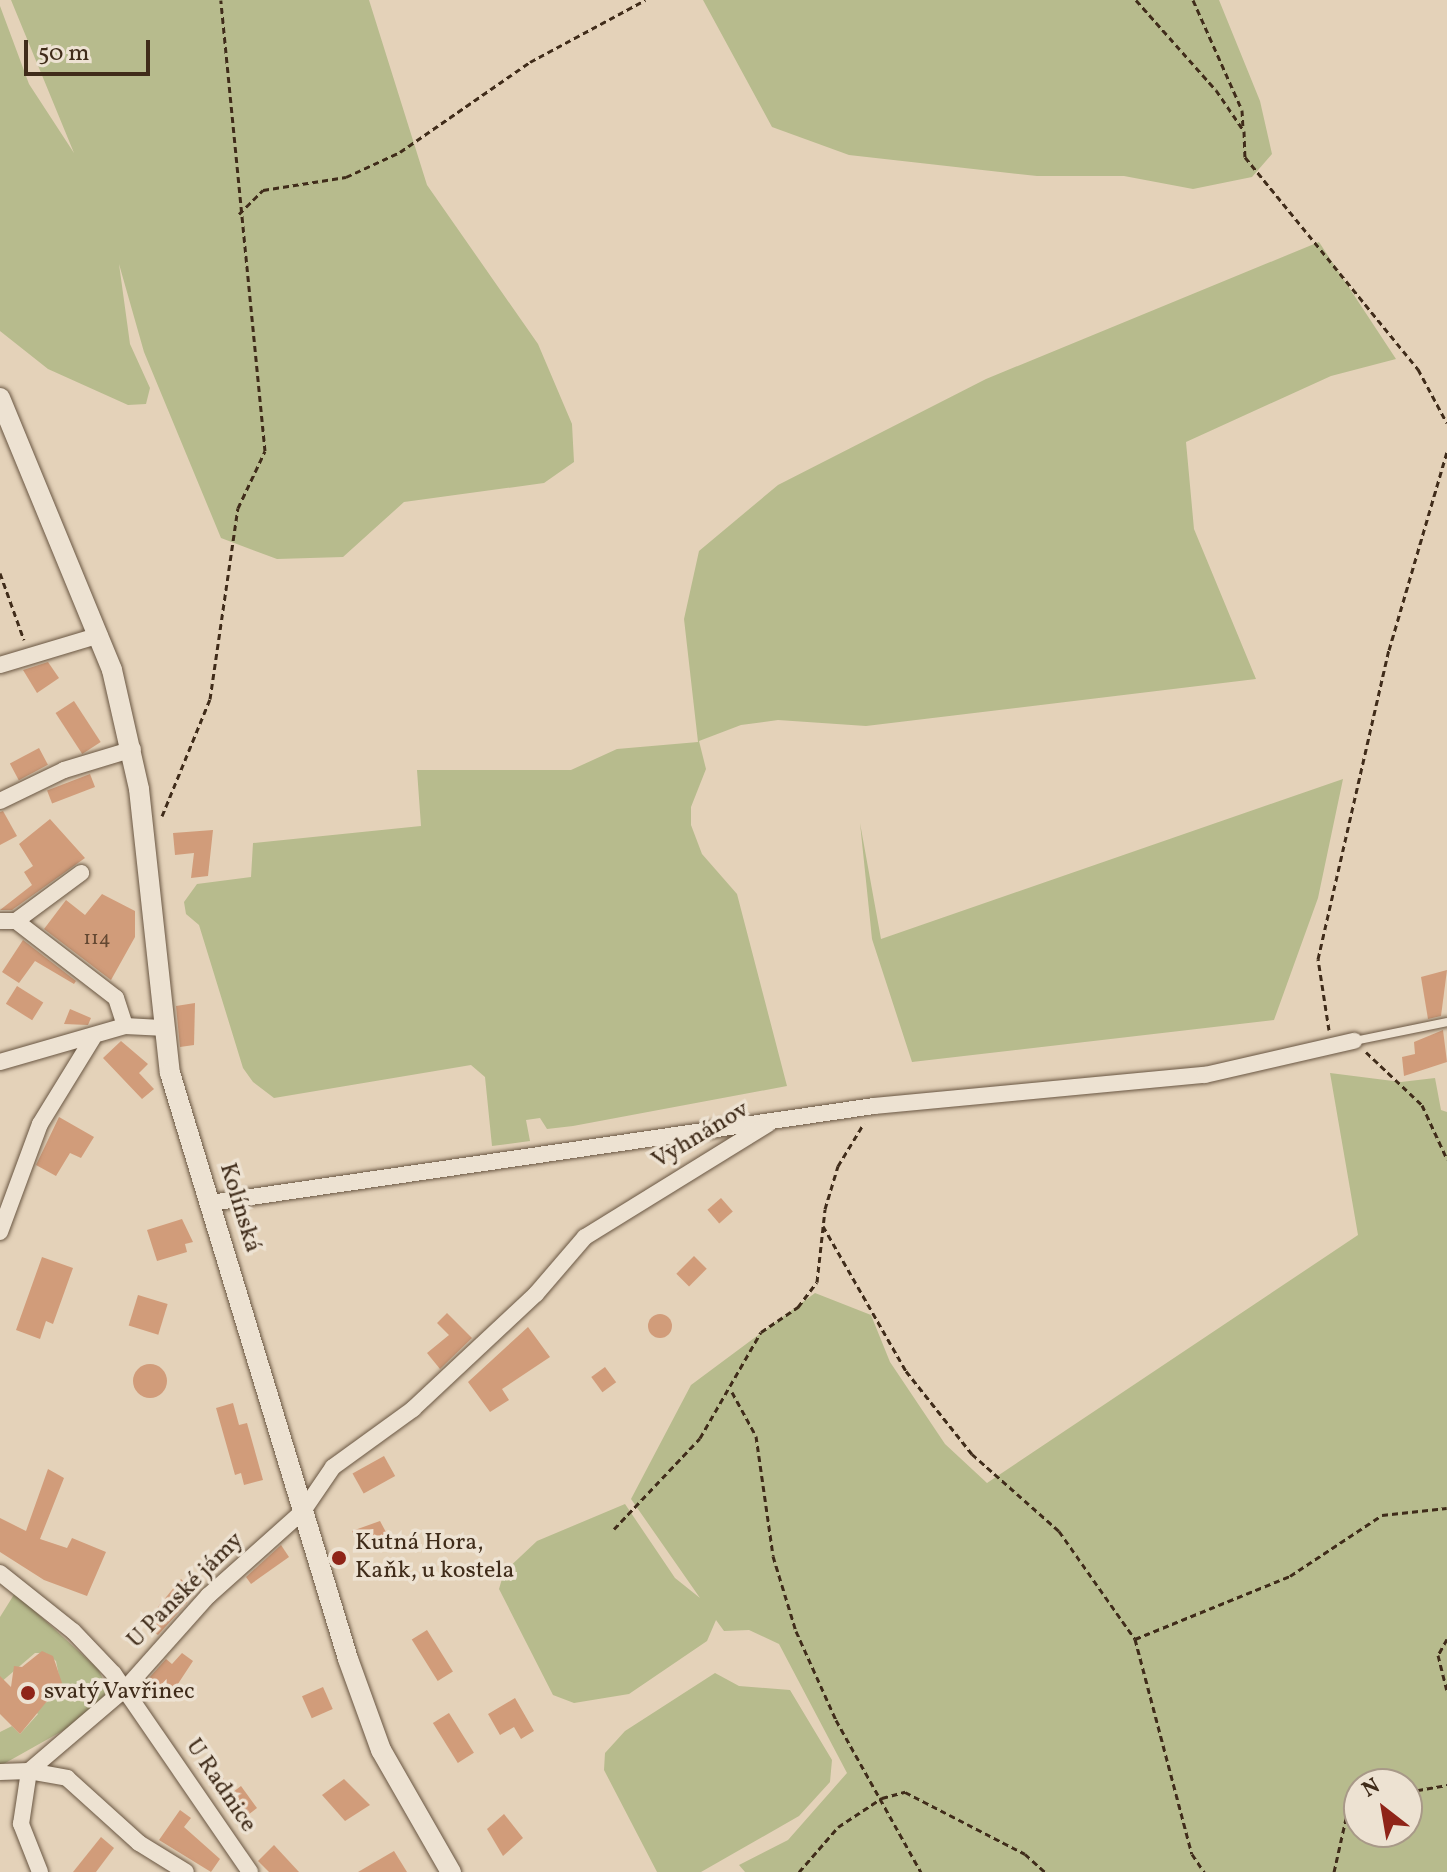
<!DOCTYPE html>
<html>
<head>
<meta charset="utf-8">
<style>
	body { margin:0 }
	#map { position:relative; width:1447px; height:1872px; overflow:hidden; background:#e4d2b9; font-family:Vollkorn,serif }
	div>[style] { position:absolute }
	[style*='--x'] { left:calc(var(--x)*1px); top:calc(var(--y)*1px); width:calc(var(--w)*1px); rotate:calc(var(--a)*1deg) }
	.green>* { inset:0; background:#b7bb8d }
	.building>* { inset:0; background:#d19c7a; transform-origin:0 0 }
	.round { border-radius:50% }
	.path>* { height:3px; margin-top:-1.5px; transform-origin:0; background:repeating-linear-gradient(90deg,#402c1a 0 6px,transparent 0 10px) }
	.roads { filter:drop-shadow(0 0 2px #695642) drop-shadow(0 0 2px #695642) }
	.service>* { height:8px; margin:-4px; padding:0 4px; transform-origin:4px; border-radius:4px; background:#ede2d2 }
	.minor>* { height:16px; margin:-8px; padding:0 8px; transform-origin:8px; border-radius:8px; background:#ede2d2 }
	.tertiary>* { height:20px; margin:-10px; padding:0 10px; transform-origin:10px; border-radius:10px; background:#ede2d2 }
	.dots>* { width:22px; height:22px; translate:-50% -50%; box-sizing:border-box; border:4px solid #ede2d2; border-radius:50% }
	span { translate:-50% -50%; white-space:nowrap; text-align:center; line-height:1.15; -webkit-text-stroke:7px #ede2d2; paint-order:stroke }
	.number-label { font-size:20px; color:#644832 }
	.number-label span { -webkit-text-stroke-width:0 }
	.street-label { font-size:24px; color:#402c1a }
	.poi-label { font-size:24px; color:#402c1a }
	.left { translate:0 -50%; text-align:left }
	.north { position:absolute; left:1343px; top:1768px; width:80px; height:80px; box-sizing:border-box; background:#ede2d2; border:2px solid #a89988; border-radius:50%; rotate:329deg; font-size:22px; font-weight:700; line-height:32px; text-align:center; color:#402c1a }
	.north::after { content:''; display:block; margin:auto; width:28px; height:36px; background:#8f2418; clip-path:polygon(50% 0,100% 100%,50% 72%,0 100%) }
	.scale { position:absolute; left:24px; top:40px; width:126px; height:36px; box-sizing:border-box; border:4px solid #402c1a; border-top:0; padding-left:10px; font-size:24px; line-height:28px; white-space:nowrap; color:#402c1a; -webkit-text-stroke:6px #ede2d2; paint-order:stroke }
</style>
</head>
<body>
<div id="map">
	<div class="green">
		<i style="clip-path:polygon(11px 0,369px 0,427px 185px,538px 344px,572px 424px,574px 462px,544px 483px,404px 502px,343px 557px,277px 559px,221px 538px,144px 352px,119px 264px,130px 344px,150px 388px,146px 404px,128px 405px,48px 369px,0 331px,0 6px,29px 84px,74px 153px)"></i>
		<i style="clip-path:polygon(703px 0,1219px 0,1260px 101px,1272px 154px,1252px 177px,1193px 189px,1124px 176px,1037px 176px,849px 155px,772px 127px)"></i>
		<i style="clip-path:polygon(1319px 242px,1396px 359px,1331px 376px,1186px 442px,1194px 529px,1256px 679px,866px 726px,778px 720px,741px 725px,699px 741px,706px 769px,691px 807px,691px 825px,702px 854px,737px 894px,787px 1086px,573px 1126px,547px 1129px,540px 1118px,526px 1120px,530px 1141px,492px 1146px,485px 1077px,471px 1065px,274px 1098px,253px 1082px,243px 1068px,199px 925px,186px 914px,184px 902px,197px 884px,251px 877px,253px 843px,421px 826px,417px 770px,571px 770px,617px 749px,698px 742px,684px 619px,699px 551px,778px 485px,986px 379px)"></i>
		<i style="clip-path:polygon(1343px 779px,1318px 898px,1274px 1020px,912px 1062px,872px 939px,860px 823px,881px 939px)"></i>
		<i style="clip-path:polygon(evenodd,1330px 1073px,1401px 1082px,1435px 1078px,1441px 1110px,1447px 1112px,1447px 1872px,745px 1872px,739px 1865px,788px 1840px,847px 1773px,779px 1644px,749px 1630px,724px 1631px,716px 1620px,707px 1641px,629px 1694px,574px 1703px,553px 1695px,499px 1589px,504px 1572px,537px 1541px,625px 1504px,675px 1578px,700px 1598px,631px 1499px,691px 1385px,815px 1293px,871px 1315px,890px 1362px,945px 1444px,987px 1483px,1358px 1235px,1330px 1073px,1359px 1784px,1407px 1784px,1407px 1832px,1359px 1832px,1359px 1784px)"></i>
		<i style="clip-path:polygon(15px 1593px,98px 1669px,109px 1691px,73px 1725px,0 1766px,0 1732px,12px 1726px,20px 1734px,38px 1714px,31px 1707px,47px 1702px,61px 1686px,56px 1661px,46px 1653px,35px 1653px,0 1683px,0 1617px)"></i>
		<i style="clip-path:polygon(715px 1673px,739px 1686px,790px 1690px,832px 1760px,830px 1782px,799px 1816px,701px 1872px,657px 1872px,604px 1770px,605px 1753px,625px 1731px)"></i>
	</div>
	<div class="building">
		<i style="clip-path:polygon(48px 662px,59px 678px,37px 693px,23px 670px)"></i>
		<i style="left:74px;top:701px;width:49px;height:22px;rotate:57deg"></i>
		<i style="left:39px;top:748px;width:19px;height:33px;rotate:62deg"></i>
		<i style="left:90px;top:774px;width:14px;height:46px;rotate:69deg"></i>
		<i style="clip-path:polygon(3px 811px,17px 836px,0 845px,0 812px)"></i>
		<i style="clip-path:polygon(50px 819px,85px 858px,12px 910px,0 910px,32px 885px,24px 872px,33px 866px,19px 844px)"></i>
		<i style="clip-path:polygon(213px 830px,208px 876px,191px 878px,194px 853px,175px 855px,173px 833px)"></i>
		<i style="clip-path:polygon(102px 894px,135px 911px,135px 937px,111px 980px,44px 929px,66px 900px,85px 915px)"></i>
		<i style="clip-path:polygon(23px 940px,76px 981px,74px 984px,35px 961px,19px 983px,2px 972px)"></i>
		<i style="clip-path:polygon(1447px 970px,1441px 1016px,1428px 1019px,1421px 977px)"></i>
		<i style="left:17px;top:986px;width:31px;height:21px;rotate:32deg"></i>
		<i style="clip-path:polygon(195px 1003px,194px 1045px,180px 1047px,176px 1006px)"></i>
		<i style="clip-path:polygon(70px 1009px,91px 1018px,88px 1025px,64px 1024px)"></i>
		<i style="clip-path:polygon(1443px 1030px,1447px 1062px,1404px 1076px,1402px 1057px,1415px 1054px,1414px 1042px)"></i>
		<i style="clip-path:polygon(121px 1041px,148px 1064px,139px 1073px,154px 1089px,142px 1099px,103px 1058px)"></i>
		<i style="clip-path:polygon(59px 1117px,94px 1137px,81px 1158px,70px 1153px,56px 1176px,36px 1165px)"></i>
		<i style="left:721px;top:1198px;width:18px;height:18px;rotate:49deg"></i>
		<i style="clip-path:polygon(182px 1219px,193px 1242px,185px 1244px,187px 1252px,157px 1261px,147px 1230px)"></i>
		<i style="left:694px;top:1256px;width:18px;height:25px;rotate:45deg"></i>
		<i style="clip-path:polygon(42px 1257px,73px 1268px,53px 1324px,46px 1321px,40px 1339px,16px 1330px)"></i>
		<i style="left:138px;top:1295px;width:31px;height:32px;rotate:17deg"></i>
		<i style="clip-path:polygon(447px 1313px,472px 1338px,440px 1369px,427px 1353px,449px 1335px,437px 1323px)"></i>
		<i class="round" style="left:648px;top:1314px;width:24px;height:24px"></i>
		<i style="clip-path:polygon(528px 1327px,550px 1357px,502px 1389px,509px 1400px,490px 1412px,468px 1382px)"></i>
		<i class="round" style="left:133px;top:1364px;width:34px;height:34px"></i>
		<i style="left:605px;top:1367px;width:19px;height:17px;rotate:54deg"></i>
		<i style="clip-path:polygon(233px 1403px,239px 1425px,247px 1423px,263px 1480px,244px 1485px,241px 1473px,235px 1475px,216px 1408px)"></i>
		<i style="left:384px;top:1456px;width:23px;height:36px;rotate:61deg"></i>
		<i style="clip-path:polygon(48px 1469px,64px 1478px,40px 1539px,67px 1548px,72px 1538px,106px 1552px,87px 1596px,44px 1580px,0 1552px,0 1518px,26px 1531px)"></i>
		<i style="clip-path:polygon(380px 1521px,387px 1534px,358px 1546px,352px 1531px)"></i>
		<i style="clip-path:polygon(281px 1545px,289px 1557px,251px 1584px,246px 1577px)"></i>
		<i style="clip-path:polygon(181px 1579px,196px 1593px,158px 1635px,143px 1625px)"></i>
		<i style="left:427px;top:1630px;width:49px;height:18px;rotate:58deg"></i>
		<i style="clip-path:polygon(42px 1651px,53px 1656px,62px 1683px,20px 1734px,0 1714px,0 1676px,11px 1687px,14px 1666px,22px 1667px)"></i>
		<i style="clip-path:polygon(182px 1653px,193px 1661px,170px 1696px,149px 1678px,166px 1659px,172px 1664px)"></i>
		<i style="left:323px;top:1687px;width:24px;height:23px;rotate:66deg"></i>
		<i style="clip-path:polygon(515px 1698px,534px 1731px,521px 1739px,514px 1727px,500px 1735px,488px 1714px)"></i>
		<i style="left:449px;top:1713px;width:47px;height:19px;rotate:58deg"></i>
		<i style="clip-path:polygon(210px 1759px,233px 1792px,241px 1786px,257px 1808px,239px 1822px,197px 1768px)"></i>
		<i style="clip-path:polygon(344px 1779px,370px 1805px,345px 1821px,322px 1795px)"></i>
		<i style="clip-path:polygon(180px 1810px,191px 1818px,184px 1827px,220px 1859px,211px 1872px,159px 1840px)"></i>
		<i style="clip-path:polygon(504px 1814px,523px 1838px,503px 1856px,487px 1829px)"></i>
		<i style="clip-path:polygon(101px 1837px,114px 1848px,96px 1872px,73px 1872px)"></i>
		<i style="clip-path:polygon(274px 1845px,299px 1872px,269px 1872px,258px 1861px)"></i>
		<i style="clip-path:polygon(394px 1851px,407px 1872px,358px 1872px)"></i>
	</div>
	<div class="path">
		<i style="--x:1136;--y:0;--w:120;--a:48.4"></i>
		<i style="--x:1216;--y:90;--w:50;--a:55.7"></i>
		<i style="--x:1244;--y:131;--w:26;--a:88"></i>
		<i style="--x:1245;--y:157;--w:274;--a:50.8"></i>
		<i style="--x:1418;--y:369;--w:61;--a:61.8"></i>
		<i style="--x:1193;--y:0;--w:120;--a:66"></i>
		<i style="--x:1242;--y:110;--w:17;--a:87"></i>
		<i style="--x:239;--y:214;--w:34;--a:-45"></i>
		<i style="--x:263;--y:190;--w:84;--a:-8.9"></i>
		<i style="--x:346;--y:177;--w:60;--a:-24.8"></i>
		<i style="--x:400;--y:152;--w:158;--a:-34.7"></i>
		<i style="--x:530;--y:62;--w:131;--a:-28.3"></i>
		<i style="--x:0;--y:573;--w:71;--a:70.3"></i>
		<i style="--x:162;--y:816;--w:126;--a:-67.7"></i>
		<i style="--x:210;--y:699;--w:193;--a:-81.7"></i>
		<i style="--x:238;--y:508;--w:63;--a:-64.7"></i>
		<i style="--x:265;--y:451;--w:453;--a:-95.6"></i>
		<i style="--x:1329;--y:1030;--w:72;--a:-98.8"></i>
		<i style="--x:1318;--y:959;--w:317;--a:-77.1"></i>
		<i style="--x:1389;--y:650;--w:206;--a:-73.7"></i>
		<i style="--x:1366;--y:1052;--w:77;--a:43.4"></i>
		<i style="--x:1422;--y:1105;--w:60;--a:65.2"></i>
		<i style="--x:823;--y:1226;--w:167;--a:60.2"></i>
		<i style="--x:906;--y:1371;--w:106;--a:51.5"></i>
		<i style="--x:972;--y:1454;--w:116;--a:41.5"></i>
		<i style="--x:1059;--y:1531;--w:132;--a:54.9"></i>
		<i style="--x:1135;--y:1639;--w:222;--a:75.2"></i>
		<i style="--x:1192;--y:1854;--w:22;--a:56"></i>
		<i style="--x:732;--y:1392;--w:50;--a:61.4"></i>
		<i style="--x:756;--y:1436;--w:121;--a:81.9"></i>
		<i style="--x:773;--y:1556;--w:78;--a:73"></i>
		<i style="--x:796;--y:1631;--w:98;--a:65.8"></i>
		<i style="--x:836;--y:1720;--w:174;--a:60.8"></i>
		<i style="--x:614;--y:1529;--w:125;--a:-46.6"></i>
		<i style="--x:700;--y:1438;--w:122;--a:-60.1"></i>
		<i style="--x:761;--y:1332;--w:45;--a:-34"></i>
		<i style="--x:798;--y:1307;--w:31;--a:-53"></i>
		<i style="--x:817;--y:1282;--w:73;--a:-83.7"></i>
		<i style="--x:825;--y:1209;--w:45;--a:-73.2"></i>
		<i style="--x:838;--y:1166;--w:50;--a:-58.8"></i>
		<i style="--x:1135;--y:1639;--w:167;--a:-22.1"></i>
		<i style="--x:1290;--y:1576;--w:110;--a:-33.5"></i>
		<i style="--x:1382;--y:1515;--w:65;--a:-6.1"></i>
		<i style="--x:1447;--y:1639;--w:18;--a:119"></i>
		<i style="--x:1438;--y:1655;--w:36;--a:76"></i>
		<i style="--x:1407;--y:1792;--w:41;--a:-9.9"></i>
		<i style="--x:799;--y:1872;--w:60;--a:-49.1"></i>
		<i style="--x:838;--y:1827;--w:53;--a:-33.4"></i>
		<i style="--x:882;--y:1798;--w:24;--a:-15"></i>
		<i style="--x:905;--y:1792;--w:135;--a:27.3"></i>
		<i style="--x:1025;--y:1854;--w:27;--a:42"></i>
		<i style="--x:1334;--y:1872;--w:69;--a:-77.4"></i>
		<i style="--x:1349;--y:1805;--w:11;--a:-27"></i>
	</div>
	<div class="roads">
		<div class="service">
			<i style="--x:1354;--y:1041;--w:95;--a:-11.5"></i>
		</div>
		<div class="minor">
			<i style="--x:0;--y:665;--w:104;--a:-16.7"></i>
			<i style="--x:0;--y:801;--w:71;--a:-25.8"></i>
			<i style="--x:64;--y:770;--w:72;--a:-16.9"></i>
			<i style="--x:0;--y:921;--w:16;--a:0"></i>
			<i style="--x:16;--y:921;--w:81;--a:-36.4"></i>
			<i style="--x:16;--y:921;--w:126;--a:37.6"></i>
			<i style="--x:116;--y:998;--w:29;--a:72"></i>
			<i style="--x:0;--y:1062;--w:130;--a:-16.1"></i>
			<i style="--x:125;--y:1026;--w:36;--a:3"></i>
			<i style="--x:210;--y:1203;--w:671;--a:-8.31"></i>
			<i style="--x:874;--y:1106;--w:332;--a:-5.4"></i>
			<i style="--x:1205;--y:1075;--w:153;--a:-12.9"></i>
			<i style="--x:0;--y:1232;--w:115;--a:-69.7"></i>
			<i style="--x:40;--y:1124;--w:101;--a:-58.4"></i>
			<i style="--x:0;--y:1573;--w:93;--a:38.5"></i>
			<i style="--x:73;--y:1631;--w:59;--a:46.4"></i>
			<i style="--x:114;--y:1674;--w:240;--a:55.5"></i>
			<i style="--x:0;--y:1772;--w:29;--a:-2"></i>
			<i style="--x:29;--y:1771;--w:126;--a:-40.5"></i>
			<i style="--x:125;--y:1689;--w:125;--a:-48.3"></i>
			<i style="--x:208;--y:1596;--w:127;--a:-41.8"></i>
			<i style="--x:303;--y:1511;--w:53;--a:-55.7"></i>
			<i style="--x:333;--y:1467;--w:99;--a:-35.9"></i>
			<i style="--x:413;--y:1409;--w:168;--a:-43.1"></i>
			<i style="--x:536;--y:1294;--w:75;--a:-49.3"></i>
			<i style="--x:585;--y:1237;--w:215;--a:-31.7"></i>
			<i style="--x:40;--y:1872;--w:52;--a:-111.6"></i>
			<i style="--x:21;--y:1824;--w:54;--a:-81.4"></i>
			<i style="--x:29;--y:1771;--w:39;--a:10"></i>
			<i style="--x:67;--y:1778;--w:97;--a:42.1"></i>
			<i style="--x:139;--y:1843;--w:55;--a:31.7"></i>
		</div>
		<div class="tertiary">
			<i style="--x:0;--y:398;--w:294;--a:67.6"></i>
			<i style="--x:112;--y:670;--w:122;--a:77.2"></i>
			<i style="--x:139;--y:789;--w:286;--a:83.8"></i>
			<i style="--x:170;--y:1073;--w:612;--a:73.1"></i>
			<i style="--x:348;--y:1659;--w:97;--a:70.1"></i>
			<i style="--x:381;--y:1750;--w:141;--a:60.2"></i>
		</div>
	</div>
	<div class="dots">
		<i style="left:339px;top:1558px;background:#8f2418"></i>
		<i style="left:28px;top:1693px;background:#8f2418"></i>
	</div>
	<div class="number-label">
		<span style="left:97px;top:939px">114</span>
	</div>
	<div class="street-label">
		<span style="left:701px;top:1136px;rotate:-31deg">Vyhnánov</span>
		<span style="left:239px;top:1208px;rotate:73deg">Kolínská</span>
		<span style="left:186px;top:1591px;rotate:-45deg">U Panské jámy</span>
		<span style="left:220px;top:1786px;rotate:56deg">U Radnice</span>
	</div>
	<div class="poi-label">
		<span class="left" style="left:355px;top:1558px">Kutná Hora,<br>Kaňk, u kostela</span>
		<span class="left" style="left:44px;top:1693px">svatý Vavřinec</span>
	</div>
	<div class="north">N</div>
	<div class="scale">50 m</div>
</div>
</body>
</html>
